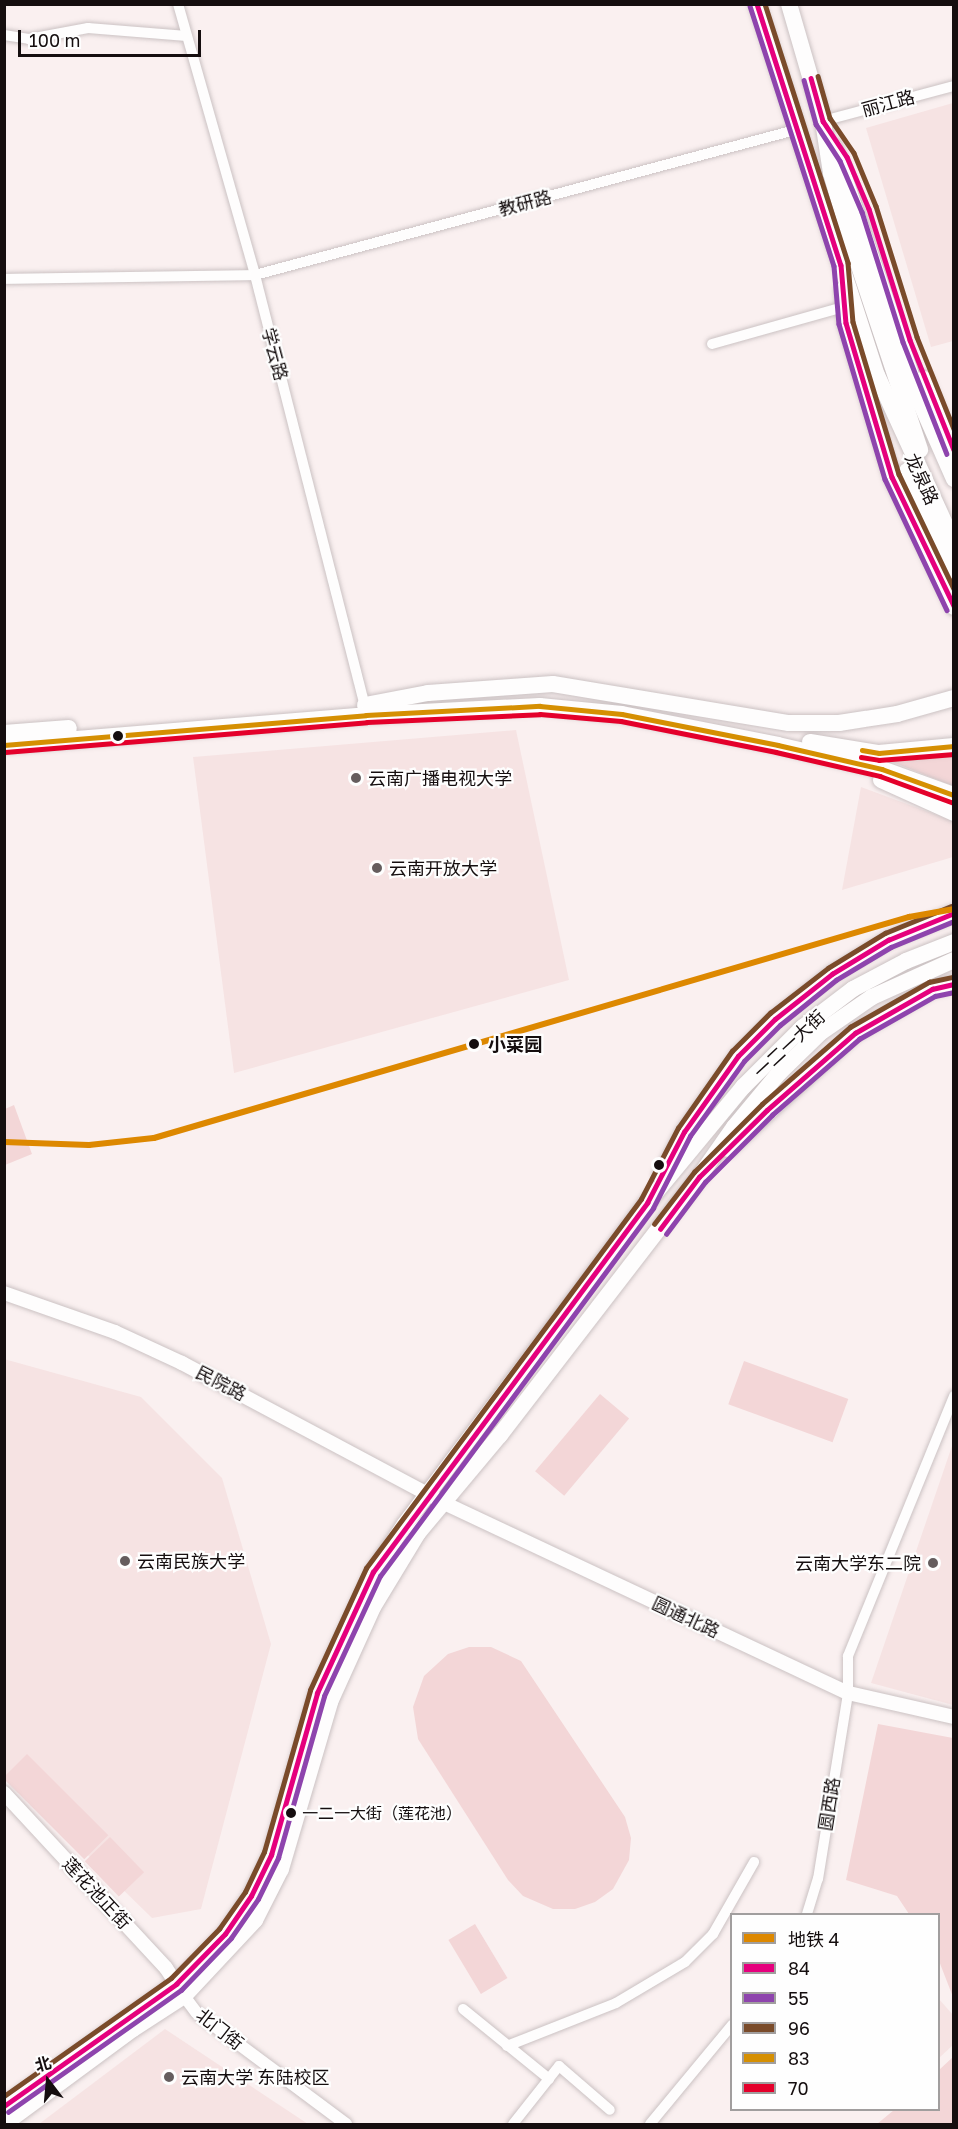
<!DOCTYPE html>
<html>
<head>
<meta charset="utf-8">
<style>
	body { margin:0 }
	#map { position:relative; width:958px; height:2129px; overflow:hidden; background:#faf0f0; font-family:"Golos Text","Noto Sans SC",sans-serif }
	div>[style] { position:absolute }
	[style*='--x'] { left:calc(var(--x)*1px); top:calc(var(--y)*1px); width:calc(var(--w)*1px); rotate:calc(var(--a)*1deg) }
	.built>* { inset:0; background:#f6e3e3 }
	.green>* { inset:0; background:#f3d6d7; transform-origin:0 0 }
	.roads { filter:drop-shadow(0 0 2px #cbc2c3) drop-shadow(0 0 2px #cbc2c3) }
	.minor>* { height:10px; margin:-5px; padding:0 5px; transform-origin:5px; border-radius:5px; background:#fefdfd }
	.tertiary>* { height:12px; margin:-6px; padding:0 6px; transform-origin:6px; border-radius:6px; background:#fefdfd }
	.secondary>* { height:14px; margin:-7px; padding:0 7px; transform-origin:7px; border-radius:7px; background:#fefdfd }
	.primary>* { height:16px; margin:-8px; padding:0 8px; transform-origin:8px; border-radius:8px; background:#fefdfd }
	.bus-1>* { height:4.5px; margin:-2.25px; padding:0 2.25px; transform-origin:2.25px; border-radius:2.25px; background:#e5007d }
	.bus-2>* { height:4.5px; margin:-2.25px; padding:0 2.25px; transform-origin:2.25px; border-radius:2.25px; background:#8e44ad }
	.bus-3>* { height:4.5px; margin:-2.25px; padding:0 2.25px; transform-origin:2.25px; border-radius:2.25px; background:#7a4b2a }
	.bus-4>* { height:4.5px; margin:-2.25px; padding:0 2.25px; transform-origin:2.25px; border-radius:2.25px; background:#d58f02 }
	.bus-5>* { height:4.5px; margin:-2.25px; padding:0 2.25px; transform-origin:2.25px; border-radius:2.25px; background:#e4002b }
	.metro-1>* { height:6px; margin:-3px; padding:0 3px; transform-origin:3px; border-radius:3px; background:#d80 }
	.dots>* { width:16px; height:16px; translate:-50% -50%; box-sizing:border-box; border:3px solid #fefefe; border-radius:50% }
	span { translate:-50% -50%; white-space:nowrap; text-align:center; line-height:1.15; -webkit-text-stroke:4.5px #fefefe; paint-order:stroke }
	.bus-label { font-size:16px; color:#150e0f }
	.left { translate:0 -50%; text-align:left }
	.street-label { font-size:18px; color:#150e0f }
	.poi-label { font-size:18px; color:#150e0f }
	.right { translate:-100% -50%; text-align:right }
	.stop-label { font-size:18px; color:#150e0f; font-weight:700 }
	.frame { position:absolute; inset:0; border:6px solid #150e0f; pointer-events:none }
	.legend { position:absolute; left:730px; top:1913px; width:210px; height:198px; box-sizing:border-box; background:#fefefe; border:2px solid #a19e9e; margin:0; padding:8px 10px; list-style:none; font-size:18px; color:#150e0f }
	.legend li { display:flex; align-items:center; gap:12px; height:30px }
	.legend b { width:30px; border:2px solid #a19e9e }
	.north { position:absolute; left:18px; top:2051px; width:60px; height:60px; -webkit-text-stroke:4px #fefefe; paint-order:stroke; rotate:344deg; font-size:16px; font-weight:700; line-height:24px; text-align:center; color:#150e0f }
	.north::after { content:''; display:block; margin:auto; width:21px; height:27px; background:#150e0f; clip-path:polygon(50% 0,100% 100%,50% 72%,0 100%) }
	.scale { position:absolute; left:18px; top:30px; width:183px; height:27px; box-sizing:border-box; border:3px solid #150e0f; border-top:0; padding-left:8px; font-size:18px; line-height:21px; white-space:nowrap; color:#150e0f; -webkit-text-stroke:4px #fefefe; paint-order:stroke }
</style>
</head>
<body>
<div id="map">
	<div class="built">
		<i style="clip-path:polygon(953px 103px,953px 341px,931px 347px,866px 128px)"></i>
		<i style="clip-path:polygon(516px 730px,569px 980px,234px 1073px,193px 757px)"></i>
		<i style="clip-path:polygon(861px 787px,953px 821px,953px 857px,842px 890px)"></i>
		<i style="clip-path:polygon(4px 1359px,141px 1397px,222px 1478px,271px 1644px,201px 1909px,152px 1918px,5px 1774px)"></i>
		<i style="clip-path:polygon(953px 1443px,953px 1705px,871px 1683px)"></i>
		<i style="clip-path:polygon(938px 1998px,954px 2016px,953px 2045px,939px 2058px)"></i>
		<i style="clip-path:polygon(165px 2029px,308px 2124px,39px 2124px)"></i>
	</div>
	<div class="green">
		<i style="clip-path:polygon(953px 752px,953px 786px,890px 761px,892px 757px)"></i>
		<i style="clip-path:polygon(14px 1105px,32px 1154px,5px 1165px,5px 1109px)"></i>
		<i style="left:744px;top:1361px;width:111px;height:46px;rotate:20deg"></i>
		<i style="left:600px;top:1394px;width:38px;height:101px;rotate:40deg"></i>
		<i style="clip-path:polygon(469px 1647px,491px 1647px,521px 1661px,625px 1817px,631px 1838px,629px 1860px,613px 1889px,595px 1902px,575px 1909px,553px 1909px,523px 1896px,508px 1880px,418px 1739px,413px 1707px,424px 1676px,448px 1654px)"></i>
		<i style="clip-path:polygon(878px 1724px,953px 1738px,953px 1997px,939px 1961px,938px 1914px,909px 1914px,897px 1896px,846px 1880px)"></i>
		<i style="left:27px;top:1754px;width:115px;height:34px;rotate:45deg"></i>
		<i style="left:110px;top:1837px;width:49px;height:35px;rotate:46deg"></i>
		<i style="left:475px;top:1924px;width:63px;height:31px;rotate:59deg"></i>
		<i style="clip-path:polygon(953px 2057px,953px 2124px,877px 2124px,894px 2110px,938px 2110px,939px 2070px)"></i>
	</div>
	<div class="roads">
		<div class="minor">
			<i style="--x:178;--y:4;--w:282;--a:74.1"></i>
			<i style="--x:255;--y:275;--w:444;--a:75.7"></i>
			<i style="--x:4;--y:35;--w:25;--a:9"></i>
			<i style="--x:29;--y:39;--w:60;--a:-10.6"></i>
			<i style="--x:88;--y:28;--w:99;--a:4.6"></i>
			<i style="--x:823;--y:121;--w:136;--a:-15"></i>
			<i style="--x:4;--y:279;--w:251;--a:-0.9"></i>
			<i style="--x:255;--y:275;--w:559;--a:-15.03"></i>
			<i style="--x:712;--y:344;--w:137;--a:-15.7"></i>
			<i style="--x:807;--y:1914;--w:37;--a:-73"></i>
			<i style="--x:818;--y:1879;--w:188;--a:-80.8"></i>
			<i style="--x:848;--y:1693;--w:37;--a:-90"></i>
			<i style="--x:848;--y:1656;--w:281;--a:-67.8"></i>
			<i style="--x:463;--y:2009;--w:111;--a:39.1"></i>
			<i style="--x:507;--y:2046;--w:117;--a:-21.5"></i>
			<i style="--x:616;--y:2003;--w:80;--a:-30.7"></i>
			<i style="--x:685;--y:1962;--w:40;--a:-45"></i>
			<i style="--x:713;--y:1934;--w:83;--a:-60.3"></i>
			<i style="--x:513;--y:2124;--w:74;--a:-51.6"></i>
			<i style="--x:559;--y:2066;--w:67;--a:40.8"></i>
			<i style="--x:650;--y:2124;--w:129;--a:-50.4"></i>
		</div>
		<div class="tertiary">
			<i style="--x:184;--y:1996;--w:21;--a:53"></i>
			<i style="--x:197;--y:2013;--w:186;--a:36.7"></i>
		</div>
		<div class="secondary">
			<i style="--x:4;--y:1293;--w:118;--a:19.4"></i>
			<i style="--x:115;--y:1332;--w:74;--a:24.8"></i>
			<i style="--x:182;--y:1363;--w:297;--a:28.1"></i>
			<i style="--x:444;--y:1503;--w:446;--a:25.2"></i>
			<i style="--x:848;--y:1693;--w:109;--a:12.8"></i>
			<i style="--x:4;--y:1793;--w:238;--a:47.2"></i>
			<i style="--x:166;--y:1968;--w:27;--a:57"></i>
		</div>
		<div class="primary">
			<i style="--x:757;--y:4;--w:390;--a:72.1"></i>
			<i style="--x:877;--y:375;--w:185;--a:65.4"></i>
			<i style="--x:789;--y:4;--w:122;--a:73.8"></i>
			<i style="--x:823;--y:121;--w:53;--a:81.3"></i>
			<i style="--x:831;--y:173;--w:75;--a:73.7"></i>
			<i style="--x:852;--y:245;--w:216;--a:71.6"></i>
			<i style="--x:834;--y:147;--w:271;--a:71.3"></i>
			<i style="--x:921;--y:404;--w:82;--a:66.3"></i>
			<i style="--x:843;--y:290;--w:33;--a:85"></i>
			<i style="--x:846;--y:323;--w:161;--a:73.4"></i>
			<i style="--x:892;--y:477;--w:144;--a:64.5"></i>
			<i style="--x:924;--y:379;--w:78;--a:67.4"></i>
			<i style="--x:907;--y:471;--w:110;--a:64.8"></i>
			<i style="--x:365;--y:705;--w:64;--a:-10.8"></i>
			<i style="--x:428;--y:693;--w:125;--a:-4.1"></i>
			<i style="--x:553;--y:684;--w:239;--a:9.4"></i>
			<i style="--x:789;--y:723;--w:50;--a:0"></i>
			<i style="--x:839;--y:723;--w:59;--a:-8.8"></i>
			<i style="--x:897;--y:714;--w:59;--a:-15.7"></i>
			<i style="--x:4;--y:733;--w:65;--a:-4.4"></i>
			<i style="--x:810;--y:742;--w:70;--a:9.1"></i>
			<i style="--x:879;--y:753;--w:75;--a:-5.3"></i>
			<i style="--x:4;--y:745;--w:363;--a:-4.7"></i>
			<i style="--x:366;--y:715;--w:174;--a:-3"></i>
			<i style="--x:540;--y:706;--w:82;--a:5.6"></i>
			<i style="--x:622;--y:714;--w:159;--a:11.2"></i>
			<i style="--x:778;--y:745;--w:107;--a:13"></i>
			<i style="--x:882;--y:769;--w:77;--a:19.9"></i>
			<i style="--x:881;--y:780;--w:80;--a:24.3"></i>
			<i style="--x:728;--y:1149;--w:172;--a:-42.4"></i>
			<i style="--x:855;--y:1033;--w:89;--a:-29.7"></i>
			<i style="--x:932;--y:989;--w:23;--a:-13"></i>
			<i style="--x:661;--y:1176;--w:50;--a:-62.4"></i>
			<i style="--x:684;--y:1132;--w:93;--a:-54.6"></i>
			<i style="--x:738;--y:1056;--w:52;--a:-45"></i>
			<i style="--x:775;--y:1019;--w:73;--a:-38.3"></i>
			<i style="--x:832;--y:974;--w:66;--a:-31.3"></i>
			<i style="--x:888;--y:940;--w:71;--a:-22.2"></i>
			<i style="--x:4;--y:2106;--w:211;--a:-35.3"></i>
			<i style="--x:176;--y:1984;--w:70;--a:-45.6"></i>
			<i style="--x:225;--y:1934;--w:46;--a:-55.6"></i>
			<i style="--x:251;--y:1896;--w:46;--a:-64"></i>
			<i style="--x:271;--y:1855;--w:168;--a:-74.1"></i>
			<i style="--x:317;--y:1693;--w:133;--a:-65.2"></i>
			<i style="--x:373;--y:1572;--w:58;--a:-56.3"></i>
			<i style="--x:405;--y:1524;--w:402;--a:-53"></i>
			<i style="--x:647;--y:1203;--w:151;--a:-50.4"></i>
			<i style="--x:743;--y:1087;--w:85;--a:-45"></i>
			<i style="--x:803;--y:1027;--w:63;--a:-37.2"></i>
			<i style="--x:853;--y:989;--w:60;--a:-27.8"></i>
			<i style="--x:906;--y:961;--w:52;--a:-21.6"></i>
			<i style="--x:4;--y:2124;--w:160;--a:-36.4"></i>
			<i style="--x:133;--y:2029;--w:61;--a:-32.9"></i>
			<i style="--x:184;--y:1996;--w:104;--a:-46.9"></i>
			<i style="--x:255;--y:1920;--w:57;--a:-63"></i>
			<i style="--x:281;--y:1869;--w:174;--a:-73.6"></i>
			<i style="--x:330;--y:1702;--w:104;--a:-65.6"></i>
			<i style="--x:373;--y:1607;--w:87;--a:-58.7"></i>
			<i style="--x:418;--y:1533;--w:128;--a:-50.1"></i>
			<i style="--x:500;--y:1435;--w:326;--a:-52.4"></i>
			<i style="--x:699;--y:1177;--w:61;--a:-55"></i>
			<i style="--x:734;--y:1127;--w:70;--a:-50.2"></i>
			<i style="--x:779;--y:1073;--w:57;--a:-44.3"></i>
			<i style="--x:820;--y:1033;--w:63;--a:-34.7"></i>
			<i style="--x:872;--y:997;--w:90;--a:-24.3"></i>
		</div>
	</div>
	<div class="bus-1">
		<i style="--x:757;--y:4;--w:274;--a:72.2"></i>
		<i style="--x:841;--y:265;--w:58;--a:85.1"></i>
		<i style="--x:846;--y:323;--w:161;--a:73.4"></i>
		<i style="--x:892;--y:477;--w:143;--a:64.3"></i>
		<i style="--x:811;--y:78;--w:45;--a:74.4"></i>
		<i style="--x:823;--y:121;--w:43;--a:56.3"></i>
		<i style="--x:847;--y:157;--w:56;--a:67.1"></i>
		<i style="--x:869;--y:209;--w:137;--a:72.6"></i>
		<i style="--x:910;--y:340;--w:118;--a:68.2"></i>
		<i style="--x:660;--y:1229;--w:65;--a:-53.1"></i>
		<i style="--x:699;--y:1177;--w:95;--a:-44.6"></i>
		<i style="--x:767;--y:1110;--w:117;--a:-41.2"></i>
		<i style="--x:855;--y:1033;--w:89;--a:-29.7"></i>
		<i style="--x:932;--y:989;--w:23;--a:-13"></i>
		<i style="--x:4;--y:2106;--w:211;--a:-35.3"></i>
		<i style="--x:176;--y:1984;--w:70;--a:-45.6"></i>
		<i style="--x:225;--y:1934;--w:46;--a:-55.6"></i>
		<i style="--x:251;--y:1896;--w:46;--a:-64"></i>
		<i style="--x:271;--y:1855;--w:168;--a:-74.1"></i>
		<i style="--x:317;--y:1693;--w:133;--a:-65.2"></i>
		<i style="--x:373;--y:1572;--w:460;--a:-53.4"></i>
		<i style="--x:647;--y:1203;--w:80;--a:-62.5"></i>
		<i style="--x:684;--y:1132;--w:93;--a:-54.6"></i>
		<i style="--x:738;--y:1056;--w:52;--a:-45"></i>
		<i style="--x:775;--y:1019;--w:73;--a:-38.3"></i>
		<i style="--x:832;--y:974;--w:66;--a:-31.3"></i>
		<i style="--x:888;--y:940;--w:71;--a:-22.2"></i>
	</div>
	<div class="bus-2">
		<i style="--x:750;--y:6;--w:273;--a:72.1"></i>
		<i style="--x:834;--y:266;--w:58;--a:85.1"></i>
		<i style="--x:839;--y:324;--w:162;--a:73.5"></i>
		<i style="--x:885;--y:479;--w:145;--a:64.7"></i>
		<i style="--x:804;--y:80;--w:46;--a:74.7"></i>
		<i style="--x:816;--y:124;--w:44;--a:57"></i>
		<i style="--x:840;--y:161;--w:56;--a:66.7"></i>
		<i style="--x:862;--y:212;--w:136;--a:72.5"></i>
		<i style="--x:903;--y:342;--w:120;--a:68.6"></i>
		<i style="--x:666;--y:1234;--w:65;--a:-53.1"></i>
		<i style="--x:705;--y:1182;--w:95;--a:-45"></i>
		<i style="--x:772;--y:1115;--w:116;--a:-41.1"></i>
		<i style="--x:859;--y:1039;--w:87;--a:-29.5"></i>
		<i style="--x:935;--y:996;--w:19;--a:-12"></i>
		<i style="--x:8;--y:2112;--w:212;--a:-35.2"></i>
		<i style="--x:181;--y:1990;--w:72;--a:-46.1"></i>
		<i style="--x:231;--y:1938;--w:47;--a:-55.3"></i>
		<i style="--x:258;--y:1899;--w:46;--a:-64"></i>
		<i style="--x:278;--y:1858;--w:168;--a:-74.1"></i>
		<i style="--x:324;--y:1696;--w:132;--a:-65"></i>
		<i style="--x:380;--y:1576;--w:458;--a:-53.4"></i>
		<i style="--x:653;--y:1208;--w:81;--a:-62.8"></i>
		<i style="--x:690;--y:1136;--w:92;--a:-54.2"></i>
		<i style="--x:744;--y:1061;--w:51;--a:-45"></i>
		<i style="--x:780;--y:1025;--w:72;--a:-38.8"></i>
		<i style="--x:836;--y:980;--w:64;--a:-31"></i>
		<i style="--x:891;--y:947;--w:68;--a:-22.4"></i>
	</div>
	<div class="bus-3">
		<i style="--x:765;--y:4;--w:272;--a:72.2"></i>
		<i style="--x:848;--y:263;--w:59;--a:85.2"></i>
		<i style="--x:853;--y:322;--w:159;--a:73.2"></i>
		<i style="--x:899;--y:474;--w:127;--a:64.4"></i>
		<i style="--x:818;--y:76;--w:44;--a:74.1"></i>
		<i style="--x:830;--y:118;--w:42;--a:55.6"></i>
		<i style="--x:854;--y:153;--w:57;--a:67.5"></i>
		<i style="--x:876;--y:206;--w:137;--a:72.6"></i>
		<i style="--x:917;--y:337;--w:99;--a:68.1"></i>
		<i style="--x:654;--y:1224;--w:66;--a:-52.4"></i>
		<i style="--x:694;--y:1172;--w:96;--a:-45"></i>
		<i style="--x:762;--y:1104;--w:117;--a:-41.2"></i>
		<i style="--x:850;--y:1027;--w:91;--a:-29.7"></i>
		<i style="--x:929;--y:982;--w:24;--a:-12"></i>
		<i style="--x:4;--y:2096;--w:204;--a:-35.2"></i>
		<i style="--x:171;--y:1978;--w:69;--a:-45.6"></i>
		<i style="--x:219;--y:1929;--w:45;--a:-54.9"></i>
		<i style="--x:245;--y:1892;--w:44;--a:-64.6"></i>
		<i style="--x:264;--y:1852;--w:168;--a:-74.1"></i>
		<i style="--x:310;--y:1690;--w:134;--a:-65.3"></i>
		<i style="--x:366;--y:1568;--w:460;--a:-53.3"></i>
		<i style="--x:641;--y:1199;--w:80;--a:-62.5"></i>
		<i style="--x:678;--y:1128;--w:94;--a:-55"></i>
		<i style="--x:732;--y:1051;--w:54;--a:-45"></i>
		<i style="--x:770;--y:1013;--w:73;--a:-37.8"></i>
		<i style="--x:828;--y:968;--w:67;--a:-31.6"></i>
		<i style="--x:885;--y:933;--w:71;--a:-22.2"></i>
	</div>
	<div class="bus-4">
		<i style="--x:4;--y:745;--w:363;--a:-4.7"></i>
		<i style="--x:366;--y:715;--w:174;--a:-3"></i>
		<i style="--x:540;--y:706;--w:82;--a:5.6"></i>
		<i style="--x:622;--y:714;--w:159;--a:11.2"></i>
		<i style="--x:778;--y:745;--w:107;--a:13"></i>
		<i style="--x:882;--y:769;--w:77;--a:19.9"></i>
		<i style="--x:862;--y:750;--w:17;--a:10"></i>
		<i style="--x:879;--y:753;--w:75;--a:-5.3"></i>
	</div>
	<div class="bus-5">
		<i style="--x:5;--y:752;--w:363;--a:-4.7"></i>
		<i style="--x:367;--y:722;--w:173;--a:-2.6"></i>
		<i style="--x:540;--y:714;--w:81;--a:4.9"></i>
		<i style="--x:621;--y:721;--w:158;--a:11.3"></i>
		<i style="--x:776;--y:752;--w:107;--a:13"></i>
		<i style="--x:880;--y:776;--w:76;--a:20.1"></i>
		<i style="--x:861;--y:757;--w:18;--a:9"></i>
		<i style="--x:879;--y:760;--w:75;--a:-4.6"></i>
	</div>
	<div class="metro-1">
		<i style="--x:4;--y:1142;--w:85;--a:2"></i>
		<i style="--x:89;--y:1145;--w:65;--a:-6.1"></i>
		<i style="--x:154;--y:1138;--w:787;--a:-16.32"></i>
		<i style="--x:909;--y:917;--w:46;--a:-10.1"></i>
	</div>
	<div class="dots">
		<i style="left:118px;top:736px;background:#150e0f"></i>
		<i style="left:356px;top:778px;background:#655d5e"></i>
		<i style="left:377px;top:868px;background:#655d5e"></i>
		<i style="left:474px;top:1044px;background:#150e0f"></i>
		<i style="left:659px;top:1165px;background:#150e0f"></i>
		<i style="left:125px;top:1561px;background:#655d5e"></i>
		<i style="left:933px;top:1563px;background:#655d5e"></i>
		<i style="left:291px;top:1813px;background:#150e0f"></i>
		<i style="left:169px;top:2077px;background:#655d5e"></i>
	</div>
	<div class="bus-label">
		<span class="left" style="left:302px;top:1813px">一二一大街（莲花池）</span>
	</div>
	<div class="street-label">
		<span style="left:888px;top:103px;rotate:-15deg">丽江路</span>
		<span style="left:525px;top:203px;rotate:-15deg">教研路</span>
		<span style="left:275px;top:354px;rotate:75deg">学云路</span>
		<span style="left:922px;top:479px;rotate:65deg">龙泉路</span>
		<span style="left:789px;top:1044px;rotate:-43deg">一二一大街</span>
		<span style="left:221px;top:1383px;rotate:27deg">民院路</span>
		<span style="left:686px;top:1617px;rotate:25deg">圆通北路</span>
		<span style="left:829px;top:1804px;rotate:-81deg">圆西路</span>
		<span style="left:97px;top:1893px;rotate:47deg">莲花池正街</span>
		<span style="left:220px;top:2029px;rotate:38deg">北门街</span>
	</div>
	<div class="poi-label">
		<span class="left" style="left:368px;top:778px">云南广播电视大学</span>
		<span class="left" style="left:389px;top:868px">云南开放大学</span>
		<span class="left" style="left:137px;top:1561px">云南民族大学</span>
		<span class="right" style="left:921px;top:1563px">云南大学东二院</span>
		<span class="left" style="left:181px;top:2077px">云南大学 东陆校区</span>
	</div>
	<div class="stop-label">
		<span class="left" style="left:488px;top:1044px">小菜园</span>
	</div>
	<div class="frame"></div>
	<ul class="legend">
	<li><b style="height:8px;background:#d80"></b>地铁 4</li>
	<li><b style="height:8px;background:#e5007d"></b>84</li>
	<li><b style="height:8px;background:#8e44ad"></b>55</li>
	<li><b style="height:8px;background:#7a4b2a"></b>96</li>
	<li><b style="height:8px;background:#d58f02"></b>83</li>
	<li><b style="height:8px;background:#e4002b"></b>70</li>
	</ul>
	<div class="north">北</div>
	<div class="scale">100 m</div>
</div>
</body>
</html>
